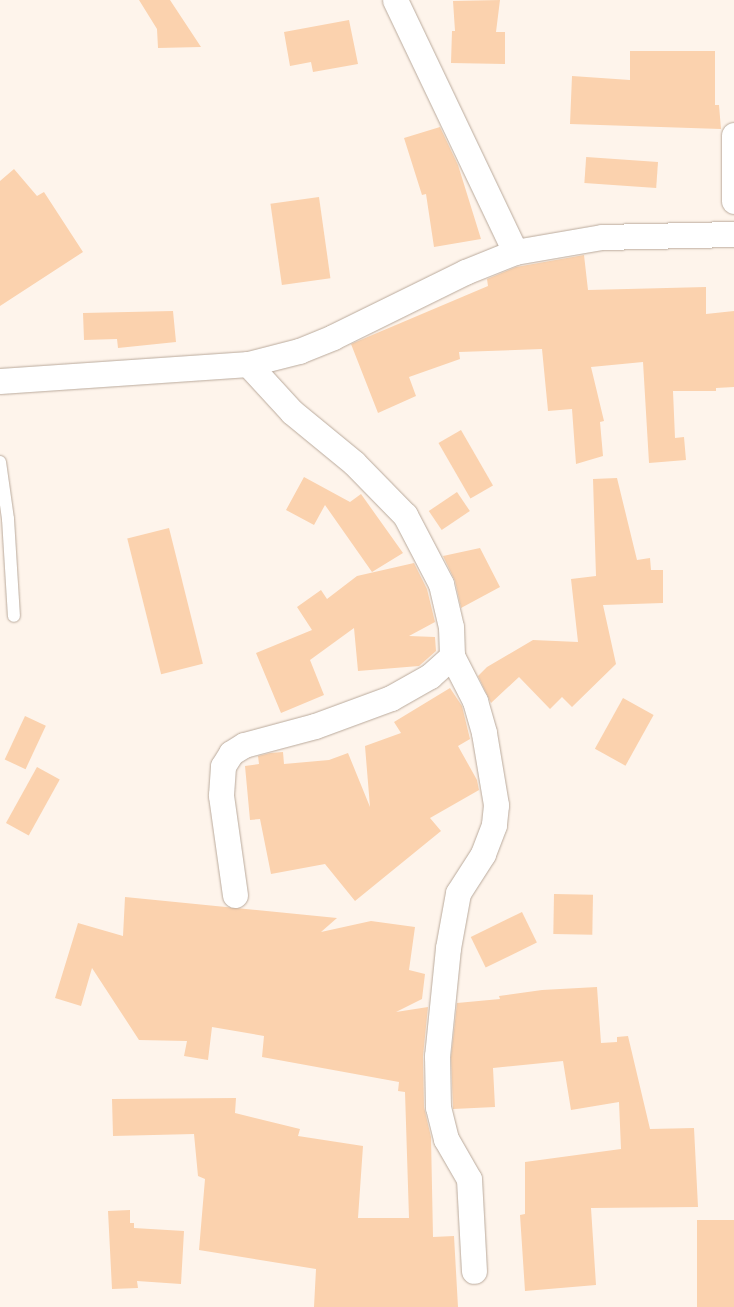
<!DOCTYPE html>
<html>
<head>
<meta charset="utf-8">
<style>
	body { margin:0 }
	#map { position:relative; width:734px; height:1307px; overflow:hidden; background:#fef4eb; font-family:"Roboto Condensed",sans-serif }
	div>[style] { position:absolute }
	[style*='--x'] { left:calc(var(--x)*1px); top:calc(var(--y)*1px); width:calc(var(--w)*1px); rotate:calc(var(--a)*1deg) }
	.building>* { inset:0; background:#fbd2ae; transform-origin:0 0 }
	.roads { filter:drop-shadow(0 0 1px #baaa9c) drop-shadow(0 0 1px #baaa9c) }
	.service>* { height:12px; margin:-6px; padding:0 6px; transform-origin:6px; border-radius:6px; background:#fff }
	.minor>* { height:25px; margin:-12.5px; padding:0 12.5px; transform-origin:12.5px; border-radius:12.5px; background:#fff }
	span { translate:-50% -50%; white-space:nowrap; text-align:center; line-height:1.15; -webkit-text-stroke:5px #fff; paint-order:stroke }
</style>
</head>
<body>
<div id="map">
	<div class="building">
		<i style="clip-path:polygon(139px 0,170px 0,201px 47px,158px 48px,157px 29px)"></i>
		<i style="clip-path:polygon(500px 0,496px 32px,505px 32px,505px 64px,451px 63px,452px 31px,455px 31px,453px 1px)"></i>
		<i style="clip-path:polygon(349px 20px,358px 64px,313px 72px,311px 62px,290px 66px,284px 32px)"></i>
		<i style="clip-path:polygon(630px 51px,715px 51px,715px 105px,719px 105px,721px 129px,570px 124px,572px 76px,630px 80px)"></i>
		<i style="clip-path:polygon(440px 127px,458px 165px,481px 239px,434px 247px,426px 194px,422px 195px,404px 138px)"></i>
		<i style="left:658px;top:162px;width:26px;height:72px;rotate:94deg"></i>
		<i style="clip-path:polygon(14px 169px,37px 196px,44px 192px,83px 252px,0 306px,0 181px)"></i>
		<i style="left:319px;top:197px;width:82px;height:49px;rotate:82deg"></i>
		<i style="clip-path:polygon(584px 255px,588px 290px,706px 287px,706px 314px,734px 311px,734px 387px,716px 388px,716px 391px,673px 391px,675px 438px,684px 437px,686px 460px,649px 463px,643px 362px,591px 367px,604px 421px,600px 422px,603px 456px,576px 464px,572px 409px,548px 411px,542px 349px,459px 352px,460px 359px,409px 377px,416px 396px,378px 413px,351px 344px,488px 286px,487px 279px,516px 267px)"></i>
		<i style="clip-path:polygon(173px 311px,176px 342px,118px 348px,117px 339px,84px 340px,83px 313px)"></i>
		<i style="left:461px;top:430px;width:64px;height:26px;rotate:60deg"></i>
		<i style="clip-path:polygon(304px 477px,350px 502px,361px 494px,403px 553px,372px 572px,325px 505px,314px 525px,286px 510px)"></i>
		<i style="clip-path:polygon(617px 478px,637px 560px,650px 558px,651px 570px,663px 570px,663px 603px,603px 605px,616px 664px,572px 707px,562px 697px,550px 709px,519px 677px,491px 703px,478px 676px,487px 667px,533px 640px,578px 642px,571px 579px,596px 576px,593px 479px)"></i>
		<i style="left:457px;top:492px;width:23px;height:34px;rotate:56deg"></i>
		<i style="left:169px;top:528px;width:140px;height:43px;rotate:76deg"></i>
		<i style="clip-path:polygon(480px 548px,500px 587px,461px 608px,455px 581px,443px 556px)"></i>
		<i style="clip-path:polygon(414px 563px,427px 589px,435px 622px,409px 636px,435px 637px,436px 651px,419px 666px,358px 671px,354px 628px,310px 660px,324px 695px,281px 713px,256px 653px,312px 630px,297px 607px,321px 590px,327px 599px,357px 576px)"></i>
		<i style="clip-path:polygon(450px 688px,462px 706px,470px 739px,458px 746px,477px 780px,479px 790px,430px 818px,441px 831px,355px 901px,325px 864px,271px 874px,260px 819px,250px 820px,245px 766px,259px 764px,258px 756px,270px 753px,283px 752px,284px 764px,329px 760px,348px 753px,370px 807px,365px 746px,401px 733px,394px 722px)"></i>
		<i style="left:623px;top:698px;width:35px;height:58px;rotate:29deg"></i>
		<i style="left:25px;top:716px;width:23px;height:48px;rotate:25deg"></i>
		<i style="left:37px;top:767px;width:26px;height:64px;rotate:29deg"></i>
		<i style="left:554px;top:894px;width:39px;height:40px;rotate:1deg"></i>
		<i style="clip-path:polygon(125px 897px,337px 918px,321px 932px,371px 921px,415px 927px,409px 970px,425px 974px,422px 999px,396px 1012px,428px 1007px,423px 1056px,424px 1107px,431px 1137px,433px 1237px,454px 1236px,458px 1307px,314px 1307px,316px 1269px,199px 1250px,205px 1179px,198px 1176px,194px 1134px,113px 1136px,112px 1099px,236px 1098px,235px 1113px,300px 1129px,298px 1136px,363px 1146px,358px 1218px,409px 1218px,405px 1092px,398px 1091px,399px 1082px,262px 1057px,264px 1036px,212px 1027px,208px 1060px,184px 1056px,187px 1041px,139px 1040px,92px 968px,81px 1006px,55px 998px,78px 923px,123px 936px)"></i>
		<i style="left:522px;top:912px;width:34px;height:57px;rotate:64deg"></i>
		<i style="clip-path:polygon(597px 987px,601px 1043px,617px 1042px,617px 1037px,628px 1036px,650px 1129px,694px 1128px,698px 1207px,591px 1208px,596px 1285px,525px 1291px,520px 1215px,525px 1214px,525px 1162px,621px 1149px,619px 1102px,571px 1110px,563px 1061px,493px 1068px,495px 1107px,453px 1109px,451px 1057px,457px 1003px,500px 999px,499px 996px,542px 990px)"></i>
		<i style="clip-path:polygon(130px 1210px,130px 1223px,134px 1223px,134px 1228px,184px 1231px,181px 1284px,137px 1281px,138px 1288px,112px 1289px,108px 1211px)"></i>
		<i style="left:697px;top:1220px;width:37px;height:87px"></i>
	</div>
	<div class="roads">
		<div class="service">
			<i style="--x:0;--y:462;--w:58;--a:82"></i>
			<i style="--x:8;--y:519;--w:97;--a:86.5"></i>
		</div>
		<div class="minor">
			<i style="--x:395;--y:0;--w:279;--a:64.5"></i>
			<i style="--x:734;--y:135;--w:66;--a:90"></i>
			<i style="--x:248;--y:364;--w:65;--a:47.5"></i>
			<i style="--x:292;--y:412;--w:80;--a:39.4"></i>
			<i style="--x:354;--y:463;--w:73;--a:45.6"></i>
			<i style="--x:405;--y:515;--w:78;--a:62.4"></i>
			<i style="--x:441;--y:584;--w:44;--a:76.9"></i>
			<i style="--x:451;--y:627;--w:29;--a:88"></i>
			<i style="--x:452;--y:656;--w:51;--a:62.9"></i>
			<i style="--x:475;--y:701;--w:33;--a:74"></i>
			<i style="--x:484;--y:733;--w:73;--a:80.5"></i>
			<i style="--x:496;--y:805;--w:20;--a:96"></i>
			<i style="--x:494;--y:825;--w:31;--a:111"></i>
			<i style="--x:483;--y:854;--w:46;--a:122.7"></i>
			<i style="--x:458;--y:893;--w:56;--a:100.3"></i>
			<i style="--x:448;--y:948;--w:109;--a:95.8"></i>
			<i style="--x:437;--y:1056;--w:51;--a:88.9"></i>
			<i style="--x:438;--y:1107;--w:33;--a:76"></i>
			<i style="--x:446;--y:1139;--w:46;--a:60.1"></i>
			<i style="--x:469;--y:1179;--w:92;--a:86.9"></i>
			<i style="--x:0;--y:381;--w:249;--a:-3.9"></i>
			<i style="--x:248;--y:364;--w:53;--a:-14.3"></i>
			<i style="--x:299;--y:351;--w:37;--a:-22"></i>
			<i style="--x:333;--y:337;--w:147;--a:-26.2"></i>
			<i style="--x:465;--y:272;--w:54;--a:-21.8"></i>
			<i style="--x:515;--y:252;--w:88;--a:-9.8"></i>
			<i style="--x:602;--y:237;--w:132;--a:-1.3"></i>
			<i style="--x:235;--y:895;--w:101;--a:-98"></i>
			<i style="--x:221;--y:795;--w:29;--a:-86"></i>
			<i style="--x:223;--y:766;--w:15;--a:-58"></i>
			<i style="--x:231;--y:753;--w:15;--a:-32"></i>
			<i style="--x:244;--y:745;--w:73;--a:-15"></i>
			<i style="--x:315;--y:726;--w:81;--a:-20.2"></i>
			<i style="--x:391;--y:698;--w:45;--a:-29.4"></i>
			<i style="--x:430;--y:676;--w:30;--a:-42"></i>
		</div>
	</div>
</div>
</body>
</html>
